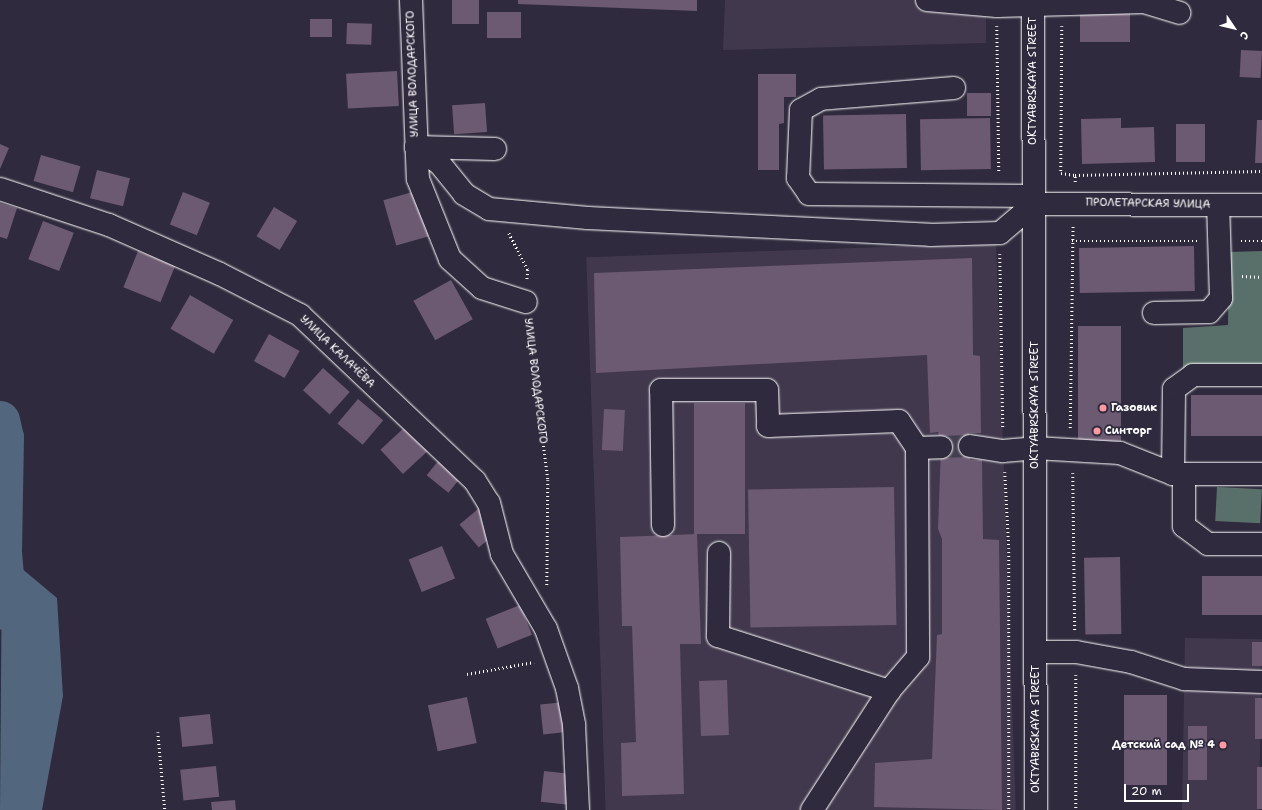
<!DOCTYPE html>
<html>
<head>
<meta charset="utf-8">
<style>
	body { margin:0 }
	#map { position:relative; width:1262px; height:810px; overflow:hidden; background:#2f2a3d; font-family:"Shantell Sans",sans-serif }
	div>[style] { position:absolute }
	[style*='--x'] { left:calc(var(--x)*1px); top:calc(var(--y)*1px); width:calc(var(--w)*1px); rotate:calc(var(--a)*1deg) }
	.built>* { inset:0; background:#41384d; transform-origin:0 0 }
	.green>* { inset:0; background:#596f69; transform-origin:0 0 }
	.water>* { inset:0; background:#52667d }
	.river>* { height:39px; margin:-19.5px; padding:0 19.5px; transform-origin:19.5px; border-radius:19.5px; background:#52667d }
	.building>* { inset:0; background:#6c5972; transform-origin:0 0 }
	.minor-tunnel>* { height:22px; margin-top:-11px; transform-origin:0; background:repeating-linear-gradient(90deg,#443f50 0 22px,transparent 0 33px) }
	.path>* { height:2.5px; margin-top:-1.25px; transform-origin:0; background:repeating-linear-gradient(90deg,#fff 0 1px,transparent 0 4px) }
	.roads { filter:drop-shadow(0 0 1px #fff) drop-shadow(0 0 1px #fff) }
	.minor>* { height:22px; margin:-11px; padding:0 11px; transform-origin:11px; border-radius:11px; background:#2f2a3d }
	.major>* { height:22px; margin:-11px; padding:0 11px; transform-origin:11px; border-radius:11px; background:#2f2a3d }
	.dots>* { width:11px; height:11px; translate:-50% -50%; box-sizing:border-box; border:2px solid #2f2a3d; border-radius:50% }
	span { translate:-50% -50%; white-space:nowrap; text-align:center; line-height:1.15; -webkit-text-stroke:3.5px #2f2a3d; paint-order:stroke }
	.street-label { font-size:11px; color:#fff }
	.poi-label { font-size:11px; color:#fff; font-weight:700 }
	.left { translate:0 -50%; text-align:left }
	.right { translate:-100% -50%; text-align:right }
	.north { position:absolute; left:1214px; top:8px; width:40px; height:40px; -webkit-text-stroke:3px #2f2a3d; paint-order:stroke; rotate:125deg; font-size:11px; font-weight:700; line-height:16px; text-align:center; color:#fff }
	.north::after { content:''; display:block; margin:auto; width:14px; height:18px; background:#fff; clip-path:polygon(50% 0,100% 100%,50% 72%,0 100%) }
	.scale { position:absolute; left:1124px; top:784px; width:65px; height:18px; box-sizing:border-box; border:2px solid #fff; border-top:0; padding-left:5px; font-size:12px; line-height:14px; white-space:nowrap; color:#fff; -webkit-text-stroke:3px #2f2a3d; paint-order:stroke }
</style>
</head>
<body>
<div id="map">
	<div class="built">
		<i style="clip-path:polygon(725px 0,986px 0,986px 43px,723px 50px)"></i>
		<i style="left:996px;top:243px;width:567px;height:410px;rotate:88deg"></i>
		<i style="left:1185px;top:638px;width:77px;height:172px;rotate:1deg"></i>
	</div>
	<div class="green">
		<i style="clip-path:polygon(1262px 251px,1262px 375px,1183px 380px,1183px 328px,1228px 325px,1229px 252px)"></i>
		<i style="left:1217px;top:487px;width:45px;height:34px;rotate:3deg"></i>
	</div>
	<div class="water">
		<i style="clip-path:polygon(2px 552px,57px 598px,63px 696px,42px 810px,0 810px)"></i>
	</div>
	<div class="river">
		<i style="--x:0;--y:420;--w:17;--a:77"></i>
		<i style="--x:4;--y:437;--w:115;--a:91"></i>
		<i style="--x:2;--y:552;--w:35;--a:85"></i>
		<i style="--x:5;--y:587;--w:23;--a:103"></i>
	</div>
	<div class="building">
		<i style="left:452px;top:0;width:27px;height:24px"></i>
		<i style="clip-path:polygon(518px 0,697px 0,697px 11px,518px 4px)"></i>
		<i style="left:487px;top:12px;width:34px;height:26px"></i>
		<i style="left:1080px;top:13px;width:50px;height:29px"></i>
		<i style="left:310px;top:19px;width:22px;height:18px"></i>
		<i style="left:347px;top:23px;width:25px;height:21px;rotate:2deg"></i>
		<i style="left:1241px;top:50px;width:21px;height:27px;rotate:3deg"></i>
		<i style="left:397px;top:71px;width:35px;height:51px;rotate:87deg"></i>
		<i style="clip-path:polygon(758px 74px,796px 74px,796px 97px,784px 97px,784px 123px,779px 124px,779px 170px,758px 170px)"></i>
		<i style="left:967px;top:93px;width:24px;height:23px"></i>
		<i style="left:485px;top:103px;width:29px;height:33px;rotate:86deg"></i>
		<i style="left:906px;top:114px;width:54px;height:83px;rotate:89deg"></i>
		<i style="left:990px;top:118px;width:51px;height:70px;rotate:89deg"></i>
		<i style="clip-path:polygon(1121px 118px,1121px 128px,1154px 127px,1155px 162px,1082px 164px,1081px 119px)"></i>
		<i style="clip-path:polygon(1257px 120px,1262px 120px,1262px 163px,1255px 163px)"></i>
		<i style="left:1176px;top:124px;width:29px;height:38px"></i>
		<i style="clip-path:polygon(0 144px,9px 148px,0 169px)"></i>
		<i style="left:41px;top:155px;width:41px;height:27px;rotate:16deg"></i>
		<i style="left:97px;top:170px;width:34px;height:29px;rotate:14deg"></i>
		<i style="left:416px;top:191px;width:47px;height:34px;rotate:74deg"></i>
		<i style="left:183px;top:192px;width:29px;height:35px;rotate:22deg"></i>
		<i style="clip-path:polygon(0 203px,17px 208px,7px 239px,0 237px)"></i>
		<i style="left:274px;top:207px;width:27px;height:34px;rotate:31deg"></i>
		<i style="left:43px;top:221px;width:33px;height:41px;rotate:21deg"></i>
		<i style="left:1194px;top:246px;width:45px;height:115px;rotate:89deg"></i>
		<i style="left:138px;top:251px;width:40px;height:39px;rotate:22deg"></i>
		<i style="clip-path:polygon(972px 258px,973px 355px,980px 356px,981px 433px,969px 433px,970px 460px,982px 460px,983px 539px,999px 540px,1002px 810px,874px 807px,875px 763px,932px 759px,937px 635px,942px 634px,942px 539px,938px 529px,941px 447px,938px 432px,930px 433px,927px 355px,596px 373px,594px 273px)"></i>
		<i style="left:451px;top:280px;width:45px;height:43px;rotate:61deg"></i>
		<i style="left:190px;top:295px;width:50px;height:39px;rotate:30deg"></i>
		<i style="left:1078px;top:326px;width:43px;height:115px"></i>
		<i style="left:269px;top:334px;width:35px;height:31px;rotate:29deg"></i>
		<i style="left:323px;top:368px;width:36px;height:30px;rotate:42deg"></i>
		<i style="left:1262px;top:395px;width:41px;height:71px;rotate:90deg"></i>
		<i style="left:358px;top:399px;width:33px;height:32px;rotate:40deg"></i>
		<i style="left:694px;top:403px;width:51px;height:131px"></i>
		<i style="left:604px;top:409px;width:21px;height:41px;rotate:3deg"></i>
		<i style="left:406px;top:426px;width:33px;height:35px;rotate:47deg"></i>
		<i style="left:443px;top:455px;width:28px;height:26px;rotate:39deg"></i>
		<i style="left:894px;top:487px;width:138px;height:146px;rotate:89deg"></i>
		<i style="left:484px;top:504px;width:30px;height:32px;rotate:50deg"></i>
		<i style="clip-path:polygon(697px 534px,701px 644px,680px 644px,684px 794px,622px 796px,621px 743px,636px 742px,632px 626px,622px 626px,620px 537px)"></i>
		<i style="left:442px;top:546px;width:35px;height:36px;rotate:68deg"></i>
		<i style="left:1120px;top:557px;width:77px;height:36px;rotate:89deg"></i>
		<i style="left:1202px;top:576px;width:60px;height:39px"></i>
		<i style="left:520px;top:605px;width:32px;height:37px;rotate:68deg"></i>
		<i style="left:1252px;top:642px;width:10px;height:24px"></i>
		<i style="left:727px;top:680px;width:55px;height:28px;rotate:88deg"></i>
		<i style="left:1124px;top:695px;width:43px;height:90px"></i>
		<i style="left:467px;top:697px;width:47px;height:40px;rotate:78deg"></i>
		<i style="left:1255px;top:698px;width:7px;height:41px"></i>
		<i style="left:565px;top:702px;width:30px;height:25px;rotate:84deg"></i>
		<i style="left:210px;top:714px;width:30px;height:31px;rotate:84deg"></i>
		<i style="left:1188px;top:726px;width:19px;height:54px"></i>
		<i style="left:216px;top:766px;width:31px;height:36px;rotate:84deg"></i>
		<i style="left:1262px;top:767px;width:42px;height:5px;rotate:90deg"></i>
		<i style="left:544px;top:771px;width:30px;height:31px;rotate:6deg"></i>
		<i style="clip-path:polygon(235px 800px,236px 810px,212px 810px,211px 802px)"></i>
	</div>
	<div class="minor-tunnel">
		<i style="--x:941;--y:447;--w:29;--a:-2"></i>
	</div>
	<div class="path">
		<i style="--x:997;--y:26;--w:147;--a:89.2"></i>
		<i style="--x:1062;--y:26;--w:147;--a:90.4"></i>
		<i style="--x:1061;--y:173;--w:14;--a:8"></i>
		<i style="--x:1075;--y:175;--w:187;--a:-1.2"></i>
		<i style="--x:1075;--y:182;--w:7;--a:-90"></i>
		<i style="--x:509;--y:233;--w:42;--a:62.8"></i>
		<i style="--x:528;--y:270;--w:11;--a:95"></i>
		<i style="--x:1072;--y:241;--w:126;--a:0"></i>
		<i style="--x:1241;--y:241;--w:21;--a:0"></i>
		<i style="--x:1000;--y:254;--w:175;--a:89"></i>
		<i style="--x:1242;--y:276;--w:20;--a:3"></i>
		<i style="--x:528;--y:323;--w:158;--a:82.7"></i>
		<i style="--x:548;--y:480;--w:105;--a:90.5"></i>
		<i style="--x:1070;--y:428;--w:203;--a:-89.2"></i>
		<i style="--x:1005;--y:472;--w:76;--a:87"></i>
		<i style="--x:1009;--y:548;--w:262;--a:90"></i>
		<i style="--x:1073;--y:473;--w:157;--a:89.3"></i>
		<i style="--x:467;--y:674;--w:68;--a:-10.2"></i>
		<i style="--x:1076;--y:675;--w:135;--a:90"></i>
		<i style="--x:158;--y:732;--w:78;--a:84.9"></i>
	</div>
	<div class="roads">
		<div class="minor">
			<i style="--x:411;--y:0;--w:179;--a:87.8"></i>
			<i style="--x:418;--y:179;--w:86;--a:68.2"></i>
			<i style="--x:450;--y:259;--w:43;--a:42.2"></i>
			<i style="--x:482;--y:288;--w:46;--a:17.7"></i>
			<i style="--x:927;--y:0;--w:70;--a:4.9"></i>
			<i style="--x:997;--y:6;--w:147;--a:-1.6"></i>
			<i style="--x:1144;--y:2;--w:37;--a:17"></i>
			<i style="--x:954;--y:88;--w:133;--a:175.3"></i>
			<i style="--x:821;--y:99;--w:23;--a:151"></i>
			<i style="--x:801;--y:110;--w:68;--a:92.5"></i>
			<i style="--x:798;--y:178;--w:19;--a:55"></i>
			<i style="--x:809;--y:194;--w:225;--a:0.5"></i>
			<i style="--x:416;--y:147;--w:29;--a:35"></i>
			<i style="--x:440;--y:164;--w:38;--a:51"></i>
			<i style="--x:464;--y:194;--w:29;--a:31"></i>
			<i style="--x:489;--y:209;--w:99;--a:5.2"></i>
			<i style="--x:588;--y:218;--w:342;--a:2.8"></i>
			<i style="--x:930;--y:235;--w:70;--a:-1.6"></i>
			<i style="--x:1000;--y:233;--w:45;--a:-40.5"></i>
			<i style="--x:416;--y:147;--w:79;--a:1.5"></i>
			<i style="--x:0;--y:189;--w:115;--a:18.3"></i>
			<i style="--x:109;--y:225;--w:121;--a:23.8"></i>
			<i style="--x:220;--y:274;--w:90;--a:27.1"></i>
			<i style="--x:300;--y:315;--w:241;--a:43.5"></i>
			<i style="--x:475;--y:481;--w:26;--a:58"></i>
			<i style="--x:489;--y:503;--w:53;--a:75.7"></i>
			<i style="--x:502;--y:554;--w:87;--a:59.6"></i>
			<i style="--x:546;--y:629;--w:63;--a:70.4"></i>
			<i style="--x:567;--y:688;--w:38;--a:79"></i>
			<i style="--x:574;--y:725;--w:85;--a:87.3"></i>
			<i style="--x:1154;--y:313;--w:55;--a:-1"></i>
			<i style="--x:1209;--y:312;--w:18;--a:-49"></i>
			<i style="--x:1221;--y:298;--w:93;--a:-91.8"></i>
			<i style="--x:970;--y:446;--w:33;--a:9"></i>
			<i style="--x:1003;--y:451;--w:32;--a:-5"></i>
			<i style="--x:1035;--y:448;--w:85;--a:3.4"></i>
			<i style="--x:1120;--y:453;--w:57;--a:21.6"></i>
			<i style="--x:1173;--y:474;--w:89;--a:0"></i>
			<i style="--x:917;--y:448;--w:24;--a:-2"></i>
			<i style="--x:1173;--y:474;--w:85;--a:-89.3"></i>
			<i style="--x:1174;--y:389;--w:24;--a:-36"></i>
			<i style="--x:1193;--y:375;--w:69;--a:0"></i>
			<i style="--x:1184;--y:474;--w:52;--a:90"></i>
			<i style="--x:1184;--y:526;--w:30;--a:37"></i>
			<i style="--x:1208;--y:544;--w:54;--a:0"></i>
			<i style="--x:663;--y:525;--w:135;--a:-90.8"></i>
			<i style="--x:661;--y:390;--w:106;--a:0"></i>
			<i style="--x:767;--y:390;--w:36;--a:88"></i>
			<i style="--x:768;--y:426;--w:131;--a:-2.2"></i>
			<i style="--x:899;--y:421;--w:32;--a:56"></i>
			<i style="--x:917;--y:448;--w:209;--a:89.7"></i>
			<i style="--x:918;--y:657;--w:45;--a:130.5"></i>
			<i style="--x:889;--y:691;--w:142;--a:122.9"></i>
			<i style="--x:719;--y:553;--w:83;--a:90.7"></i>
			<i style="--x:718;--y:636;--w:180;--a:17.8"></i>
			<i style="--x:1036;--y:652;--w:40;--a:0"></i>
			<i style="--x:1076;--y:652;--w:56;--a:10.3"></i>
			<i style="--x:1131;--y:662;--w:56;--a:17.8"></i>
			<i style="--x:1184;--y:679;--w:78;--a:2.2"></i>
		</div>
		<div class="major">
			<i style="--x:1033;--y:0;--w:810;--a:89.79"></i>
			<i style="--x:1034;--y:204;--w:228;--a:0.3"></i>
		</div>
	</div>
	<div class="dots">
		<i style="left:1103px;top:408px;background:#ff9aa2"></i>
		<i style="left:1097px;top:431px;background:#ff9aa2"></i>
		<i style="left:1223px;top:745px;background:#ff9aa2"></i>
	</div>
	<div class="street-label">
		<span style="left:413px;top:74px;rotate:-92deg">УЛИЦА ВОЛОДАРСКОГО</span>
		<span style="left:1033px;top:81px;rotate:-90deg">OKTYABRSKAYA STREET</span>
		<span style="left:1148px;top:204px;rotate:1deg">ПРОЛЕТАРСКАЯ УЛИЦА</span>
		<span style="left:337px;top:352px;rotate:44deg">УЛИЦА КАЛАЧЁВА</span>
		<span style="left:535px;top:381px;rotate:83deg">УЛИЦА ВОЛОДАРСКОГО</span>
		<span style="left:1035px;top:405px;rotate:-90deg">OKTYABRSKAYA STREET</span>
		<span style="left:1036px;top:729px;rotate:-90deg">OKTYABRSKAYA STREET</span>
	</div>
	<div class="poi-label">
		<span class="left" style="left:1111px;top:408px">Газовик</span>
		<span class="left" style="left:1105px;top:431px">Синторг</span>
		<span class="right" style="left:1215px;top:745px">Детский сад № 4</span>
	</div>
	<div class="north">С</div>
	<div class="scale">20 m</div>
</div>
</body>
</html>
